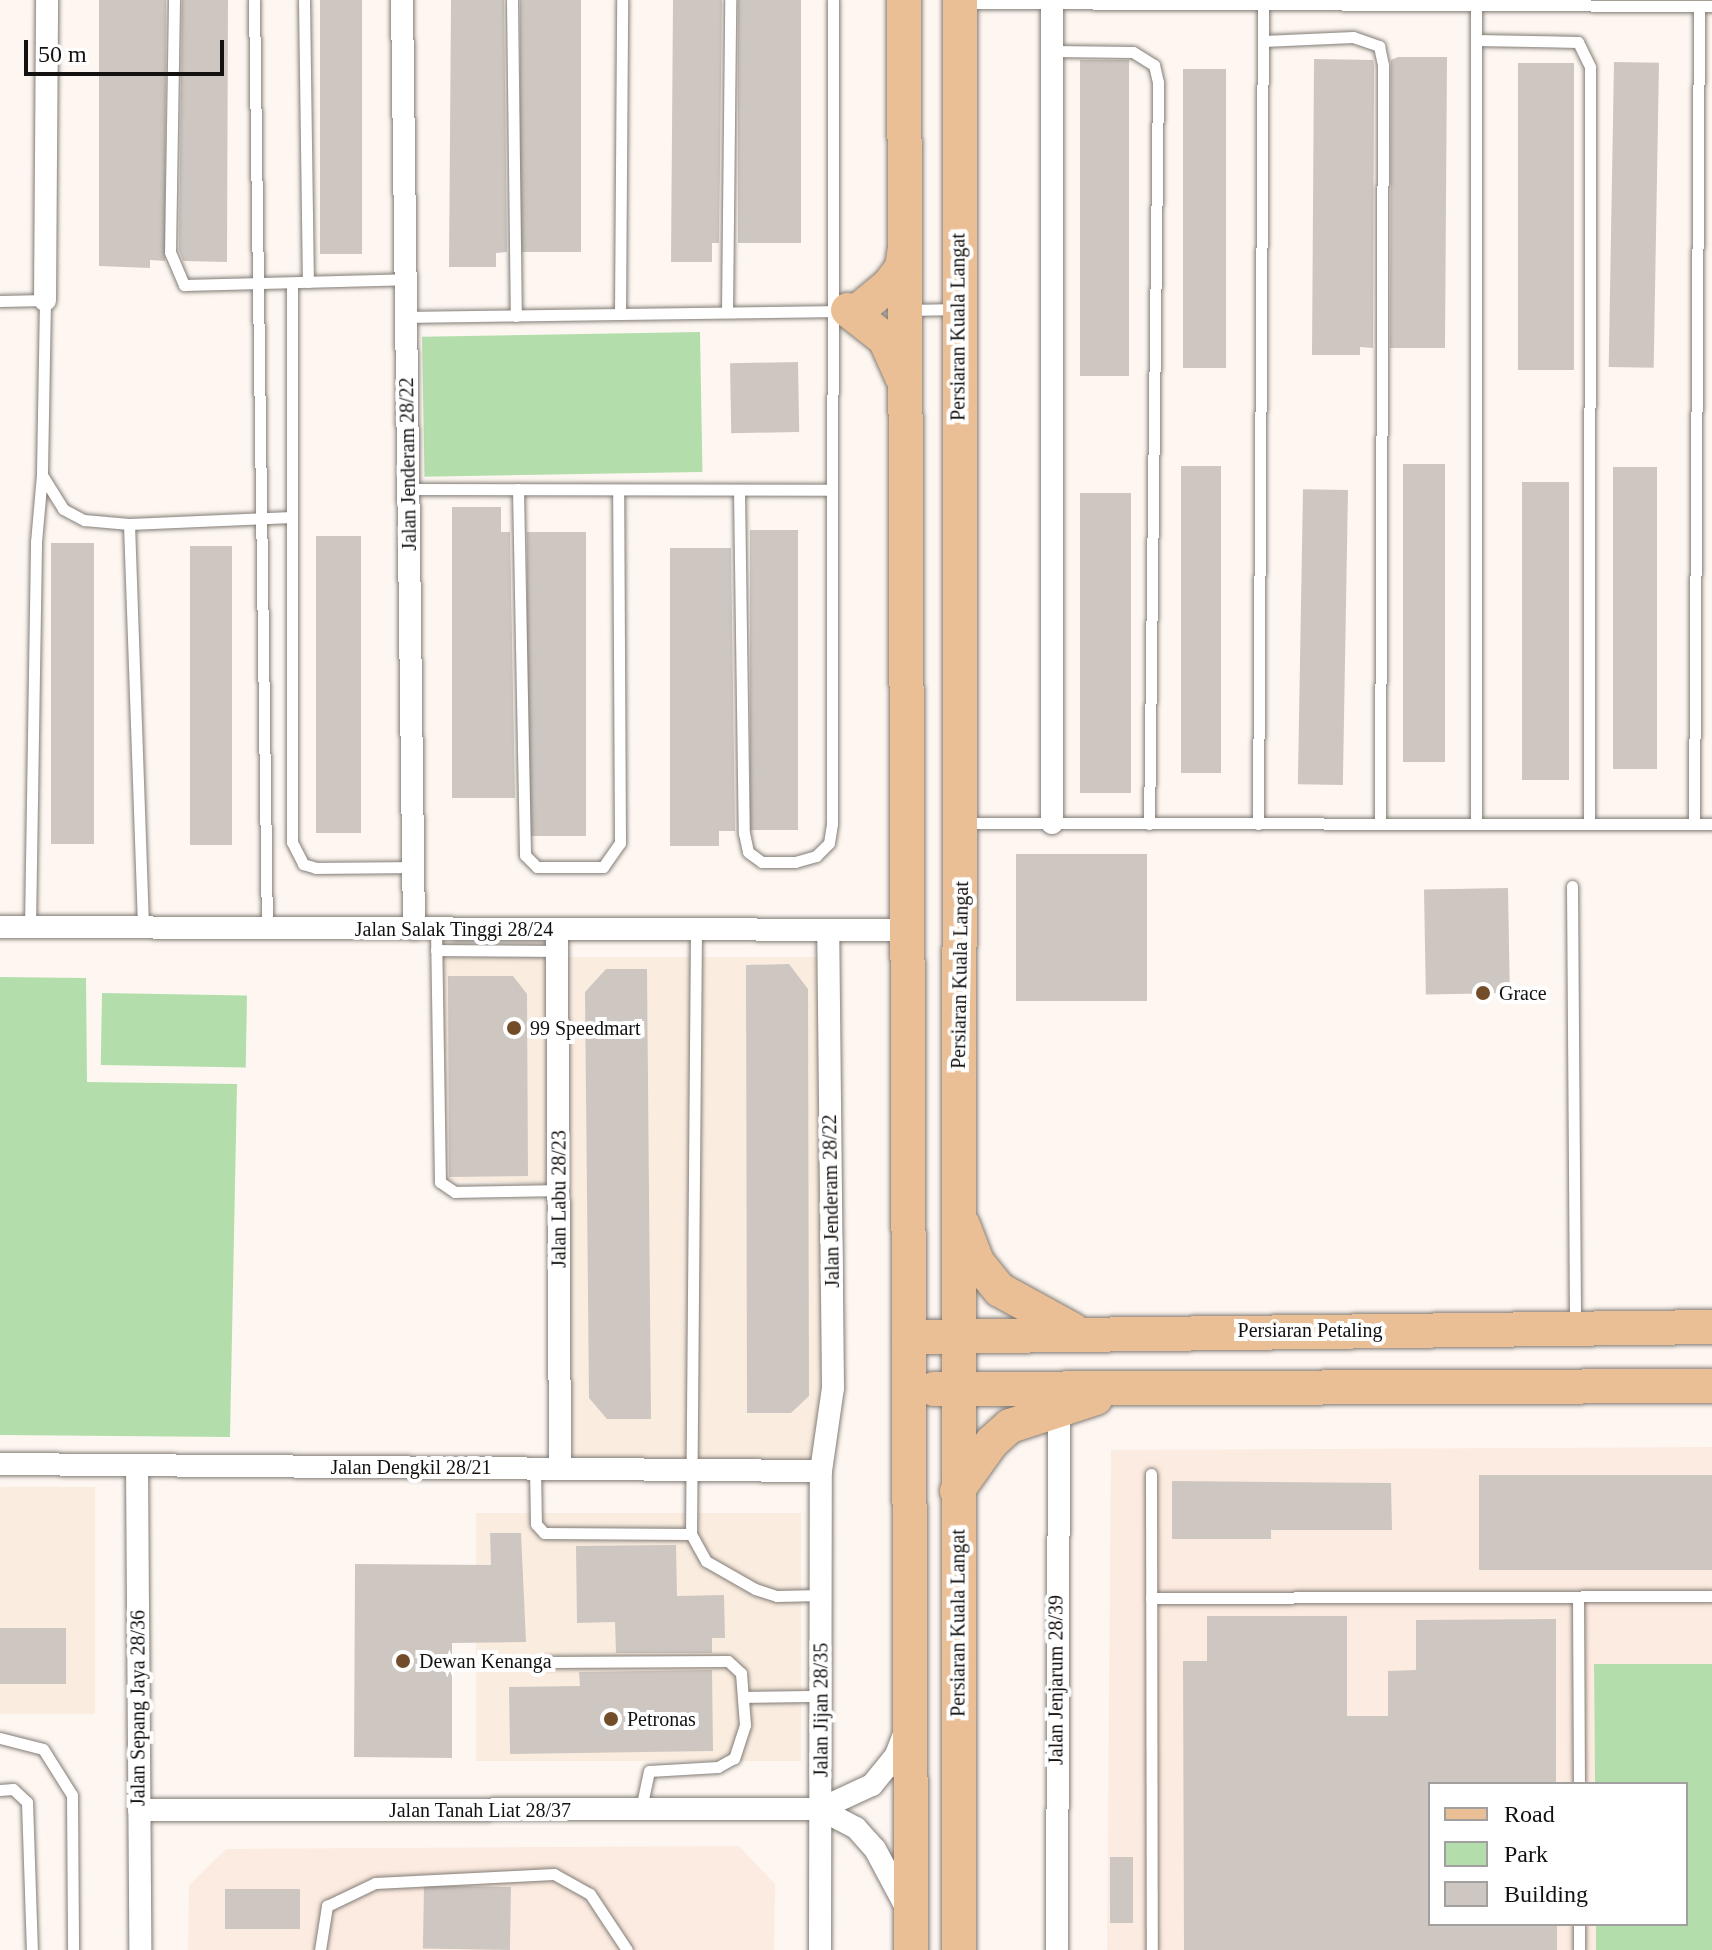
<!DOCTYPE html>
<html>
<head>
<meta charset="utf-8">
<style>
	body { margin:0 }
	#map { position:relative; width:1712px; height:1950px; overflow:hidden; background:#fef7f1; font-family:"Times New Roman",serif }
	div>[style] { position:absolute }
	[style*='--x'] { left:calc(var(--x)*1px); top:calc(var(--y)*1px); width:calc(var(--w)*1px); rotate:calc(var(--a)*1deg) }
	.built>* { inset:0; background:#faede0; transform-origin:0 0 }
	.industrial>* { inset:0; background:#fcebe0 }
	.green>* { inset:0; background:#b3deac; transform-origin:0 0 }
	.building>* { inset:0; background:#cec7c1; transform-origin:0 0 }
	.roads { filter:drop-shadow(0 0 2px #827c76) drop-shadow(0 0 2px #827c76) }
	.service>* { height:11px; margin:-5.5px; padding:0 5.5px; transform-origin:5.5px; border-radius:5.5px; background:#fff }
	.minor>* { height:22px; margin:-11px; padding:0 11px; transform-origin:11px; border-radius:11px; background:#fff }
	.primary>* { height:34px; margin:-17px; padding:0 17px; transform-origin:17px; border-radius:17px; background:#ebbf95 }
	.dots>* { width:22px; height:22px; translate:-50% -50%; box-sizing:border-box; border:4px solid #fff; border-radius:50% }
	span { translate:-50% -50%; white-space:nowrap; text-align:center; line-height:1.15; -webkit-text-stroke:8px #fff; paint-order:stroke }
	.street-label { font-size:20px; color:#141210 }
	.poi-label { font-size:20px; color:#141210 }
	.left { translate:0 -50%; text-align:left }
	.legend { position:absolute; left:1428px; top:1782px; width:260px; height:144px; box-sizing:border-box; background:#fff; border:2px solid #a1a09f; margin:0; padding:10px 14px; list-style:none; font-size:24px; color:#141210 }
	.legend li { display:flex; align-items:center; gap:16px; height:40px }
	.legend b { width:40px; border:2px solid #a1a09f }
	.scale { position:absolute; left:24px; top:40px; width:200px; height:36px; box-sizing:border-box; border:4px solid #141210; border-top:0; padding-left:10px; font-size:24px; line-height:28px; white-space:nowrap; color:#141210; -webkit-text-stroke:6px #fff; paint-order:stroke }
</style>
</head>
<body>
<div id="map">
	<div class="built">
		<i style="clip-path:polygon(442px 957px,818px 957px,823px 1390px,812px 1461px,572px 1459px,569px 1185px,447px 1180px)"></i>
		<i style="left:0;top:1487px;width:95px;height:227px"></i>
		<i style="left:801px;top:1513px;width:248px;height:325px;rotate:90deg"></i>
	</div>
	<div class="industrial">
		<i style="clip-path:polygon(1712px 1447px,1712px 1664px,1594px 1664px,1595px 1784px,1430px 1784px,1430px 1924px,1596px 1924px,1596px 1950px,1107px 1950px,1111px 1450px)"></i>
		<i style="clip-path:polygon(739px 1846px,775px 1884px,774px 1950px,188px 1950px,189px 1885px,226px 1849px)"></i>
	</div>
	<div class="green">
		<i style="left:700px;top:332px;width:140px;height:278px;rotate:89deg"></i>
		<i style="clip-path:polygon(0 977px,86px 978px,87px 1082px,237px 1084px,230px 1437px,0 1435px)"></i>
		<i style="left:102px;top:993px;width:145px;height:72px;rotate:1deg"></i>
		<i style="clip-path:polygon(1594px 1664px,1712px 1664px,1712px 1950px,1596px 1950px,1596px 1924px,1686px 1924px,1686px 1784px,1595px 1784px)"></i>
	</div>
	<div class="building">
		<i style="clip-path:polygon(99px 0,166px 0,165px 261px,150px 260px,150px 268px,99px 266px)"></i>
		<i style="clip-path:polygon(182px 0,228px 0,227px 262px,183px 261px,179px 250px)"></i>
		<i style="left:320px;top:0;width:42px;height:254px"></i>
		<i style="clip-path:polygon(451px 0,504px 0,507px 252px,496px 253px,496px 267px,449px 267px)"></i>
		<i style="left:520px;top:0;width:61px;height:252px"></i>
		<i style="clip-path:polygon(673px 0,722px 0,719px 243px,712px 243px,712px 262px,671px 262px)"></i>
		<i style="left:738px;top:0;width:63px;height:243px"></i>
		<i style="clip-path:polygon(1398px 57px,1447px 57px,1445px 348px,1390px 348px,1391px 60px)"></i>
		<i style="clip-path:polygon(1314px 59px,1373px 60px,1374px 66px,1373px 348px,1360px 347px,1360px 355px,1312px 355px)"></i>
		<i style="left:1129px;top:60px;width:316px;height:49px;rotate:90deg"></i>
		<i style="left:1614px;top:62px;width:45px;height:305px;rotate:1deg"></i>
		<i style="left:1518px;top:63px;width:56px;height:307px"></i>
		<i style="left:1183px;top:69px;width:43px;height:299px"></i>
		<i style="left:798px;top:362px;width:70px;height:68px;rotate:89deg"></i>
		<i style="left:1403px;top:464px;width:42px;height:298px"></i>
		<i style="left:1181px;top:466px;width:40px;height:307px"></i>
		<i style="left:1613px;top:467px;width:44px;height:302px"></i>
		<i style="left:1569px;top:482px;width:298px;height:47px;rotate:90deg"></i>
		<i style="left:1348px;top:490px;width:295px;height:45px;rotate:91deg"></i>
		<i style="left:1080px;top:493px;width:51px;height:300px"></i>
		<i style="clip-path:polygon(452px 507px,501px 507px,501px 532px,510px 532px,515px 798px,452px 798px)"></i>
		<i style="left:798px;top:530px;width:300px;height:48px;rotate:90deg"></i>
		<i style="left:527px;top:532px;width:59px;height:304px"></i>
		<i style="left:316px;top:536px;width:45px;height:297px"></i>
		<i style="left:51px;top:543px;width:43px;height:301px"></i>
		<i style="left:190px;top:546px;width:42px;height:299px"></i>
		<i style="clip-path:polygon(670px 548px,731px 548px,735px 831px,719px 831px,719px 846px,670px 846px)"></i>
		<i style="left:1016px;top:854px;width:131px;height:147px"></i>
		<i style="left:1508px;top:888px;width:105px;height:84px;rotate:89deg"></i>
		<i style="clip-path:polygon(789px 964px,808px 989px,809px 1396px,791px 1413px,747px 1413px,746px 965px)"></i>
		<i style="clip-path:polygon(606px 969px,647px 969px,651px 1419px,607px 1419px,589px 1398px,585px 992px)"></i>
		<i style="clip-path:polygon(448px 976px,513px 976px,527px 994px,528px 1176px,449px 1177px)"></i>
		<i style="left:1712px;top:1475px;width:95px;height:233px;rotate:90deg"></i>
		<i style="clip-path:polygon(1172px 1481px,1391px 1483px,1392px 1530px,1271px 1530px,1271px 1539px,1172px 1539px)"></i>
		<i style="clip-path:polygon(490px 1533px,521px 1533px,526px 1642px,452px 1643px,452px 1758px,354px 1757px,355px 1564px,491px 1565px)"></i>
		<i style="clip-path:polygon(676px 1545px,677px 1596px,724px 1595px,725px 1638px,712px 1638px,712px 1653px,616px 1653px,615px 1622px,577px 1623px,576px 1546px)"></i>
		<i style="clip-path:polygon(1207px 1616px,1347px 1616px,1347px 1716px,1388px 1716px,1388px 1671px,1416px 1670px,1416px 1620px,1556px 1619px,1556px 1784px,1430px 1784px,1430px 1924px,1557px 1924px,1557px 1950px,1184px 1950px,1183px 1661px,1207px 1661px)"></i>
		<i style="left:0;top:1628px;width:66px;height:56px"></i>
		<i style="clip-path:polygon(712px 1670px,713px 1751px,510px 1754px,509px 1687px,580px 1686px,579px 1672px)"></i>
		<i style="left:1110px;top:1857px;width:23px;height:66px"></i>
		<i style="left:511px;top:1887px;width:63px;height:87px;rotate:91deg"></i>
		<i style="left:225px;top:1889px;width:75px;height:40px"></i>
	</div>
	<div class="roads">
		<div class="service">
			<i style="--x:174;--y:0;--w:252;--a:90.9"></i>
			<i style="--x:170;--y:252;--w:36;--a:67"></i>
			<i style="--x:184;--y:285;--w:222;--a:-1.5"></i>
			<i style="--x:254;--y:0;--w:928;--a:89.2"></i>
			<i style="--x:304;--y:0;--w:282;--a:89.2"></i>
			<i style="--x:512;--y:0;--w:316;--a:89.3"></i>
			<i style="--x:1476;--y:0;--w:822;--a:90"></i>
			<i style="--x:965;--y:3;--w:747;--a:0.23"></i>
			<i style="--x:1476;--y:40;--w:102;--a:1.1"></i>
			<i style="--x:1578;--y:42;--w:28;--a:64"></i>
			<i style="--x:1590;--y:67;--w:756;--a:90.08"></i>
			<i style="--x:1263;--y:41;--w:90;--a:-2.5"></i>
			<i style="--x:1353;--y:37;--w:28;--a:19"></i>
			<i style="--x:1379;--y:46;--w:19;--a:78"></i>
			<i style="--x:1383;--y:65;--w:758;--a:90.23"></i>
			<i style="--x:1053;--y:51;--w:80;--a:0.7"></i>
			<i style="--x:1133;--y:52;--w:25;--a:32"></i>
			<i style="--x:1154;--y:65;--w:17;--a:77"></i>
			<i style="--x:1158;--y:82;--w:742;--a:90.69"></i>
			<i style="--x:292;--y:283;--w:559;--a:90"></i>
			<i style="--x:292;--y:842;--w:25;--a:63"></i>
			<i style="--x:303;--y:864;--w:14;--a:17"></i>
			<i style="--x:316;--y:868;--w:97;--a:-0.6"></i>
			<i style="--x:0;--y:301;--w:45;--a:-1.3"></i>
			<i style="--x:45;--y:300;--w:175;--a:91"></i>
			<i style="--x:42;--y:475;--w:40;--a:58"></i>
			<i style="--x:63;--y:509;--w:24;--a:28"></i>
			<i style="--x:84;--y:520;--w:45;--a:5.1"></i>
			<i style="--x:129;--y:524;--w:163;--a:-2.5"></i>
			<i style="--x:910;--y:310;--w:47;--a:-1.2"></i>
			<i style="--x:727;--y:312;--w:312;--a:-89.4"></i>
			<i style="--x:620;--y:314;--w:314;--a:-89.6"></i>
			<i style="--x:406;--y:317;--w:431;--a:-0.8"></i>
			<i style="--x:408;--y:489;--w:422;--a:0.1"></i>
			<i style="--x:518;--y:489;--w:366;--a:88.9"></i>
			<i style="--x:525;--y:855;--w:17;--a:45"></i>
			<i style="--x:537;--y:867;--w:66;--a:0"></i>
			<i style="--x:603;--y:867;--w:29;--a:-55"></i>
			<i style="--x:620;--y:843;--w:353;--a:-90.3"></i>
			<i style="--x:739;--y:490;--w:343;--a:89.2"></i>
			<i style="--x:744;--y:833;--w:19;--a:78"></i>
			<i style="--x:748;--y:852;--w:17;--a:36"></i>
			<i style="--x:762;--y:862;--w:33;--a:0"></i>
			<i style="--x:795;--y:862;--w:22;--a:-16"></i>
			<i style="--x:816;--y:856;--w:18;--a:-45"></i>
			<i style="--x:829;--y:843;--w:20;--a:-81"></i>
			<i style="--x:832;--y:823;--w:823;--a:-89.93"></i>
			<i style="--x:129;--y:524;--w:404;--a:88"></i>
			<i style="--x:962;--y:823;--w:750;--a:0.08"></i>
			<i style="--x:1258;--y:824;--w:824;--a:-89.65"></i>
			<i style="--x:1694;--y:824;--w:816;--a:-89.65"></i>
			<i style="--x:1572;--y:886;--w:439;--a:89.6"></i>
			<i style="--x:30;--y:927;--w:385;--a:-89.1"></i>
			<i style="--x:36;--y:542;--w:67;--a:-84.9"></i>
			<i style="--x:436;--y:929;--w:253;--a:89.1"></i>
			<i style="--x:440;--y:1182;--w:18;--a:34"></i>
			<i style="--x:455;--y:1192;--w:104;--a:-1.1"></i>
			<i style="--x:696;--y:929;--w:605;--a:90.47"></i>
			<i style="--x:691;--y:1534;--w:31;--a:61"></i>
			<i style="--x:706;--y:1561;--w:56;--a:29.7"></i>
			<i style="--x:755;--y:1589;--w:23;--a:18"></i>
			<i style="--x:777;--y:1596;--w:44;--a:-1.3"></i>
			<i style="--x:436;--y:950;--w:121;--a:0.5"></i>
			<i style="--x:535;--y:1468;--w:56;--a:89"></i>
			<i style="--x:536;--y:1524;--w:12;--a:48"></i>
			<i style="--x:544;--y:1533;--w:147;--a:0.4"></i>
			<i style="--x:1151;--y:1474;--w:476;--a:89.9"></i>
			<i style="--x:1578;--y:1597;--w:187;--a:89.7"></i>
			<i style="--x:1151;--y:1598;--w:561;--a:-0.2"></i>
			<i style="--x:547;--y:1662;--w:181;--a:-0.3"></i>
			<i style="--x:728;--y:1661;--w:18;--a:43"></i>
			<i style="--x:741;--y:1673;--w:52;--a:85.6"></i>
			<i style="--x:745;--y:1725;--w:35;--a:108"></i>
			<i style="--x:734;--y:1758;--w:18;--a:151"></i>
			<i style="--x:718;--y:1767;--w:69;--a:176.7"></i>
			<i style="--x:649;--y:1771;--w:40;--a:102"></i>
			<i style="--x:745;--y:1697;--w:76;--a:-0.8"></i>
			<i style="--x:0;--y:1738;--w:44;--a:14.3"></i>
			<i style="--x:43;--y:1749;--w:54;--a:57.8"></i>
			<i style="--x:72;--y:1795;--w:155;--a:89.6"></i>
			<i style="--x:0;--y:1790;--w:13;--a:-4"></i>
			<i style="--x:13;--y:1789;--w:19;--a:43"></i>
			<i style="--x:27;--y:1802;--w:148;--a:88.1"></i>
			<i style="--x:1579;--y:1924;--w:26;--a:90"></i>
			<i style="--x:320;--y:1950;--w:45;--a:-81"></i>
			<i style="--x:327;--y:1906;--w:53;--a:-25.6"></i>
			<i style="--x:375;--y:1883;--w:179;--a:-2.9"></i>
			<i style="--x:554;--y:1874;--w:41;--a:29.1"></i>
			<i style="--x:590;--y:1894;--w:67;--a:56.5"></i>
		</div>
		<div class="minor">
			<i style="--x:402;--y:0;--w:929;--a:89.26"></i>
			<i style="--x:1052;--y:4;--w:819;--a:90"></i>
			<i style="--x:45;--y:300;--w:300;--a:-89.6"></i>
			<i style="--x:0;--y:927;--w:907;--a:0.19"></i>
			<i style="--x:557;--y:929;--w:539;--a:89.68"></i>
			<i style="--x:0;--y:1464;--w:821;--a:0.49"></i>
			<i style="--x:137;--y:1465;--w:485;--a:89.6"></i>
			<i style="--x:820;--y:1809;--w:41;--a:27.8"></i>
			<i style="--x:856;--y:1828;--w:28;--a:48"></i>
			<i style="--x:875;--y:1849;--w:66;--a:61.9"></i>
			<i style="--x:139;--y:1810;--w:681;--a:-0.08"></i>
			<i style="--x:820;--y:1809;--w:57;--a:-24.8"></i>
			<i style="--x:872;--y:1785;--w:38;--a:-51"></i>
			<i style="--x:896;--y:1755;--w:26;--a:-69"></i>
			<i style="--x:820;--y:1950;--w:479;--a:-89.9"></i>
			<i style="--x:821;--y:1471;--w:84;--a:-81.8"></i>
			<i style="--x:833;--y:1388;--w:458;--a:-90.6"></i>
			<i style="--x:1057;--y:1950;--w:540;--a:-89.79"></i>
		</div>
		<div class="primary">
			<i style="--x:904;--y:0;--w:1950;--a:89.79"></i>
			<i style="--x:848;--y:310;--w:47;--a:38.1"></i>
			<i style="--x:885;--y:339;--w:42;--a:65.9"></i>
			<i style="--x:859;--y:310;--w:39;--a:-40"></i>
			<i style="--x:889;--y:285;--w:21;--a:-53"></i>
			<i style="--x:902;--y:268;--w:15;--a:-82"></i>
			<i style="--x:963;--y:1225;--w:40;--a:69"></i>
			<i style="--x:977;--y:1262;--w:36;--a:51"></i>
			<i style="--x:1000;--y:1290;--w:83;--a:28.7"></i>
			<i style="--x:909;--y:1337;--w:803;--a:-0.71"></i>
			<i style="--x:934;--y:1389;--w:778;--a:-0.22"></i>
			<i style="--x:957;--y:1491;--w:60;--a:-54.5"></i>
			<i style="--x:992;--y:1442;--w:24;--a:-42"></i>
			<i style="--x:1010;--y:1426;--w:90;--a:-18"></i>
			<i style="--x:959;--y:1950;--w:1950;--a:-89.97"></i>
		</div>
	</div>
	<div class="dots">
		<i style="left:1483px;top:993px;background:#734d2a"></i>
		<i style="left:514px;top:1028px;background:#734d2a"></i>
		<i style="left:403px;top:1661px;background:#734d2a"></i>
		<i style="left:611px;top:1719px;background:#734d2a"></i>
	</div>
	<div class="street-label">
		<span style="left:958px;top:327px;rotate:-90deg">Persiaran Kuala Langat</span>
		<span style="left:408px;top:464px;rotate:-91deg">Jalan Jenderam 28/22</span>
		<span style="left:454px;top:929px">Jalan Salak Tinggi 28/24</span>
		<span style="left:960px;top:975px;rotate:-89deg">Persiaran Kuala Langat</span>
		<span style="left:559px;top:1199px;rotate:-90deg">Jalan Labu 28/23</span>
		<span style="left:831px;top:1201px;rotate:-91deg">Jalan Jenderam 28/22</span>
		<span style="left:1310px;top:1330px">Persiaran Petaling</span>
		<span style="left:411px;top:1467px">Jalan Dengkil 28/21</span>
		<span style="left:958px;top:1623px;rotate:-90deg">Persiaran Kuala Langat</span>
		<span style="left:1056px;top:1680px;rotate:-90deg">Jalan Jenjarum 28/39</span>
		<span style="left:138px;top:1708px;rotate:-90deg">Jalan Sepang Jaya 28/36</span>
		<span style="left:821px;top:1710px;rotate:-90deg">Jalan Jijan 28/35</span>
		<span style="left:480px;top:1810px">Jalan Tanah Liat 28/37</span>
	</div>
	<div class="poi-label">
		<span class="left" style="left:1499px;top:993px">Grace</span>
		<span class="left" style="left:530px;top:1028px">99 Speedmart</span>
		<span class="left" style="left:419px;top:1661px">Dewan Kenanga</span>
		<span class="left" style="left:627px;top:1719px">Petronas</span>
	</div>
	<ul class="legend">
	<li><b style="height:10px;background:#ebbf95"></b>Road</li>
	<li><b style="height:22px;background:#b3deac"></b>Park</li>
	<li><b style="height:22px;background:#cec7c1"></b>Building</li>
	</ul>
	<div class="scale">50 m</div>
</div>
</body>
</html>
